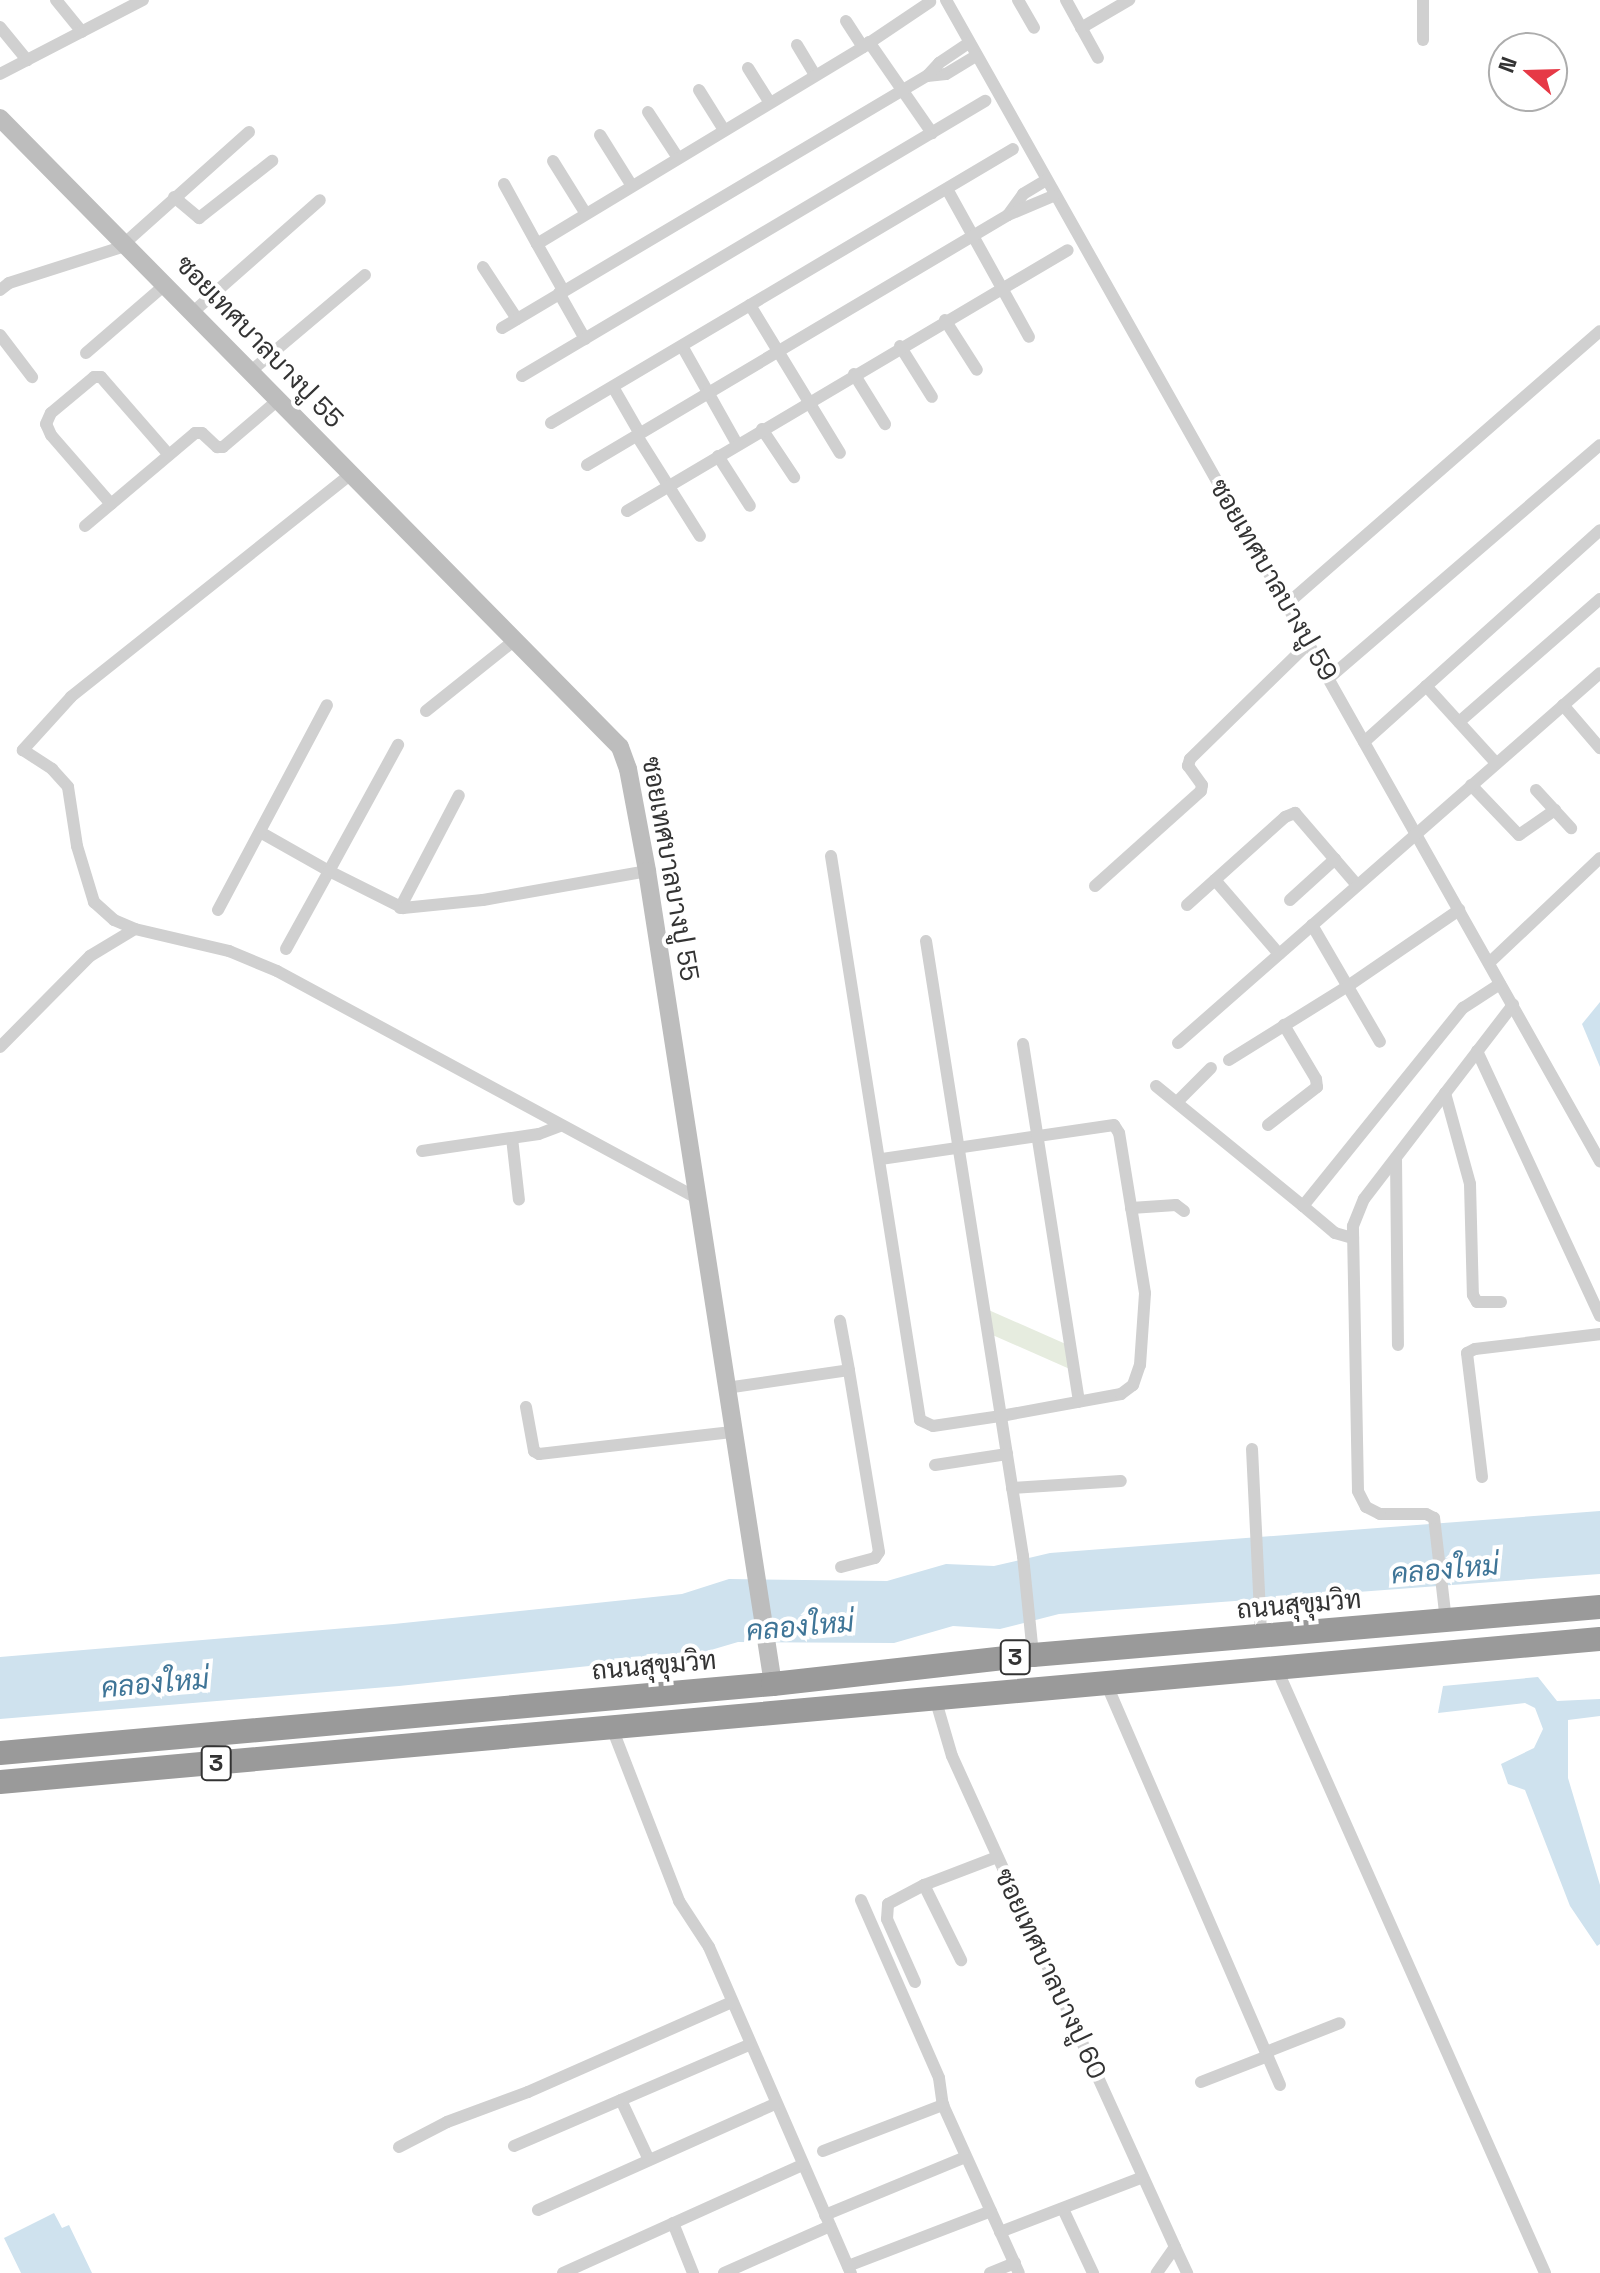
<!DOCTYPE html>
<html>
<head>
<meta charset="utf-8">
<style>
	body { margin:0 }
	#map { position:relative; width:1600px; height:2273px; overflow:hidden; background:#fff; font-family:"Space Grotesk",Sarabun,sans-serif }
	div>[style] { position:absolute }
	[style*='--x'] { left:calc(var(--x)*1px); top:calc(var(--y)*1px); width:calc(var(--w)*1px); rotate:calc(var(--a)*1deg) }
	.green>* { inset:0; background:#e6ecdf }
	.water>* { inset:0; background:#cfe2ee }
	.street>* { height:12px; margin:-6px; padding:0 6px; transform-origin:6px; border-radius:6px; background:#d0d0d0 }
	.secondary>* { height:18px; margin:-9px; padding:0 9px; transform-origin:9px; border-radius:9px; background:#bdbdbd }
	.highway>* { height:24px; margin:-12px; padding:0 12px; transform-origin:12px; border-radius:12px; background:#9a9a9a }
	span { translate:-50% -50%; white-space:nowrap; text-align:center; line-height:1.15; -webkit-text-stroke:8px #fff; paint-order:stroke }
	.shield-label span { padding:2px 6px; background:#fff; border:2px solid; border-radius:6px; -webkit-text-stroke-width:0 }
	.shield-label { font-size:24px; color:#333; font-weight:700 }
	.street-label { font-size:26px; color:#333 }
	.water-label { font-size:28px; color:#3f7597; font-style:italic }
	.north { position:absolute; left:1488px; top:32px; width:80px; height:80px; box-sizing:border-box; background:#fff; border:2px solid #adadad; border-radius:50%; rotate:290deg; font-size:22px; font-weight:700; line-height:32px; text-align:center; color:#333 }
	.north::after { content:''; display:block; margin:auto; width:28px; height:36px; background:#e63946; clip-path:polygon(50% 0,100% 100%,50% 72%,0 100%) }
</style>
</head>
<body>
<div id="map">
	<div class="green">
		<i style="clip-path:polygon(984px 1308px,1068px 1345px,1072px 1370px,988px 1333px)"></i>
	</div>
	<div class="water">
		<i style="clip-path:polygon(1600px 1002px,1600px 1067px,1582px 1024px)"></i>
		<i style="clip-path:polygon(1600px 1511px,1600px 1574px,1059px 1614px,1000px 1629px,953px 1626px,894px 1643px,738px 1642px,694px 1655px,399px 1686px,0 1719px,0 1657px,394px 1624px,682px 1594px,729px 1579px,887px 1581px,946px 1564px,994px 1566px,1050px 1553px)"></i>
		<i style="clip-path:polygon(1538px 1677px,1557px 1701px,1600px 1699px,1600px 1716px,1568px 1720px,1568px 1778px,1600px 1885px,1600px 1944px,1597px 1946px,1570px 1906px,1525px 1790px,1508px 1784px,1501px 1764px,1534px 1748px,1543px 1729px,1535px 1708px,1525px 1703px,1438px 1713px,1443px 1686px)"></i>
		<i style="clip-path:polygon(54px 2213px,62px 2228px,69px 2225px,92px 2273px,21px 2273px,4px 2238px)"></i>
	</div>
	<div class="street">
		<i style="--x:56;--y:0;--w:41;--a:50.9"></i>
		<i style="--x:946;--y:0;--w:1333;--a:60.61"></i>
		<i style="--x:1018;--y:0;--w:32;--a:60"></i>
		<i style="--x:1066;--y:0;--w:66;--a:61.1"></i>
		<i style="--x:846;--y:21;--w:31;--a:57"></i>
		<i style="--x:0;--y:27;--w:43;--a:50.7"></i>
		<i style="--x:1081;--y:28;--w:56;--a:-30.3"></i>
		<i style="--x:1423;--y:40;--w:40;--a:-90"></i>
		<i style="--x:869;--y:42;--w:111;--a:55.3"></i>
		<i style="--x:797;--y:45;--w:35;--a:59"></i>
		<i style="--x:748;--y:68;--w:41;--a:57.8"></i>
		<i style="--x:0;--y:74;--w:161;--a:-27.4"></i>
		<i style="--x:927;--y:76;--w:19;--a:-6"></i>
		<i style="--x:946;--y:74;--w:35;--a:-31"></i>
		<i style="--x:699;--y:90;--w:47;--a:58"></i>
		<i style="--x:648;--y:112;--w:55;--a:56.9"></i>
		<i style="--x:600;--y:135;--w:60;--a:57.9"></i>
		<i style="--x:553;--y:161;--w:62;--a:58.1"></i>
		<i style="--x:504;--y:184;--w:68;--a:61.2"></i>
		<i style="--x:947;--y:189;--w:169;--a:61"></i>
		<i style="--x:174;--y:197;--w:33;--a:40"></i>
		<i style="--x:199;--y:218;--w:93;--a:-38"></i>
		<i style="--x:1008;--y:215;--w:26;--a:-54"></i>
		<i style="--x:1023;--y:194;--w:26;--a:-31"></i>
		<i style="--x:126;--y:242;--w:165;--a:-41.8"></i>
		<i style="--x:483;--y:267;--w:62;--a:56.8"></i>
		<i style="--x:0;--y:290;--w:11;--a:-38"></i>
		<i style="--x:9;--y:283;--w:125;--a:-17.7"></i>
		<i style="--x:563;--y:290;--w:53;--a:-119.5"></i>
		<i style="--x:537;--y:244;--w:381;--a:-31.1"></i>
		<i style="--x:863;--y:47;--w:81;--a:-33.9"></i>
		<i style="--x:559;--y:293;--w:53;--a:60.5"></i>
		<i style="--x:750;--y:305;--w:173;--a:58.7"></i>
		<i style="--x:193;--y:312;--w:169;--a:-41.4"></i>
		<i style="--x:945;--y:320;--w:59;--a:57.4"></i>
		<i style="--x:502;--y:328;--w:494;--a:-30.7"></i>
		<i style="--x:927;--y:76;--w:18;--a:-47"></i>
		<i style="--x:939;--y:63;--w:36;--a:-34"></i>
		<i style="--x:0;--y:335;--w:53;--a:52.7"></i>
		<i style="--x:682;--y:346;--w:112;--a:60.7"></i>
		<i style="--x:900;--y:346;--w:60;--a:57.9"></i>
		<i style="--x:86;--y:353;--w:106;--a:-40.8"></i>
		<i style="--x:251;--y:371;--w:149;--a:-40.1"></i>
		<i style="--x:854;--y:374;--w:59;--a:58.2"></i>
		<i style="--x:522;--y:376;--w:539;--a:-30.71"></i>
		<i style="--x:613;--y:387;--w:54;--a:60.1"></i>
		<i style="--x:551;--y:423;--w:537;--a:-30.67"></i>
		<i style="--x:762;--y:429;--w:58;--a:56.3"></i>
		<i style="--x:637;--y:436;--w:118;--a:57.8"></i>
		<i style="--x:718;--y:456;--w:59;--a:57.4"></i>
		<i style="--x:587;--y:465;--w:490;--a:-30.7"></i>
		<i style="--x:1008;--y:215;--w:49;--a:-22.9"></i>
		<i style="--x:351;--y:474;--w:358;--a:141.5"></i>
		<i style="--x:71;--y:697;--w:72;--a:132.2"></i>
		<i style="--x:23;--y:750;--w:35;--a:33"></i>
		<i style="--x:52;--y:769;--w:24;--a:48"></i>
		<i style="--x:68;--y:787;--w:60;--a:81.3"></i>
		<i style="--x:77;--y:846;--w:59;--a:73.1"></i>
		<i style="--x:94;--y:902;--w:27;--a:42"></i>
		<i style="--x:114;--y:920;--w:23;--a:23"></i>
		<i style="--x:135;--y:929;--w:97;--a:13.2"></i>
		<i style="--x:229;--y:951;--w:52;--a:22.6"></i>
		<i style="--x:277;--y:971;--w:477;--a:28.4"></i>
		<i style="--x:111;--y:504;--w:91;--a:-131"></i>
		<i style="--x:51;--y:435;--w:12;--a:-114"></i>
		<i style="--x:46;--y:424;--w:12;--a:-66"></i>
		<i style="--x:51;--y:413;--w:56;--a:-39.9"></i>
		<i style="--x:94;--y:377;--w:7;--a:0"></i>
		<i style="--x:101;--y:377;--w:103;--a:48.9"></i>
		<i style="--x:627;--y:511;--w:512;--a:-30.62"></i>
		<i style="--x:85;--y:526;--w:144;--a:-40.2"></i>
		<i style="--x:195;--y:433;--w:7;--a:0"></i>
		<i style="--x:202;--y:433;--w:21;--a:43"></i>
		<i style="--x:217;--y:447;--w:6;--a:0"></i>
		<i style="--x:223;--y:447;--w:72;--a:-40.5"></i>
		<i style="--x:1287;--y:604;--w:415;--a:-41.1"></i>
		<i style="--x:1329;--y:678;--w:357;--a:-40.7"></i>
		<i style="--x:1426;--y:686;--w:104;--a:47.7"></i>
		<i style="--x:1563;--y:705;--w:57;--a:49.3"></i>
		<i style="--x:426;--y:711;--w:114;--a:-38.6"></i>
		<i style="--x:1459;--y:722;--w:187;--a:-41.1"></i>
		<i style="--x:1364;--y:742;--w:317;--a:-41.9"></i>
		<i style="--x:1471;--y:785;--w:69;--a:46.2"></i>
		<i style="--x:1519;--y:835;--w:44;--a:-34.8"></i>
		<i style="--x:1536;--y:790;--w:52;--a:47.4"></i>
		<i style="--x:260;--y:832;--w:79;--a:29.5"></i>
		<i style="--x:329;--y:871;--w:144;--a:-61.3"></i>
		<i style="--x:831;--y:856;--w:571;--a:81.03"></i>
		<i style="--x:920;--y:1420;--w:14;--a:25"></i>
		<i style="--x:933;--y:1426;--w:69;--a:-8.4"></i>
		<i style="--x:1001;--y:1416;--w:122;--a:-10.4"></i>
		<i style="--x:1121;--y:1394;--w:15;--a:-37"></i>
		<i style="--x:1133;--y:1385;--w:21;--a:-71"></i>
		<i style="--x:1140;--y:1365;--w:72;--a:-86"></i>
		<i style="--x:1145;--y:1293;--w:162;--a:-99.2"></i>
		<i style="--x:1119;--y:1133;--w:9;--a:-122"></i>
		<i style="--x:1114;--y:1125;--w:236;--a:171.7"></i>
		<i style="--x:1215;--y:880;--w:98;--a:49.1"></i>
		<i style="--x:1095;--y:886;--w:142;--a:-41.9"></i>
		<i style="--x:1201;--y:791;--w:6;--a:-81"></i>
		<i style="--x:1202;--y:785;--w:24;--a:-126"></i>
		<i style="--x:1188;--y:766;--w:7;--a:-74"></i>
		<i style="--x:1190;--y:759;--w:166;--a:-44.3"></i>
		<i style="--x:1290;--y:900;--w:61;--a:-42.3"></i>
		<i style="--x:1187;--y:905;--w:132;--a:-41.9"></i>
		<i style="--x:1285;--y:817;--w:11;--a:-22"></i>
		<i style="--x:1295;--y:813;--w:95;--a:49.3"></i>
		<i style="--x:400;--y:908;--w:127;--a:-62.4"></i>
		<i style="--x:218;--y:910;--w:232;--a:-62"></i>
		<i style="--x:1312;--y:925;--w:135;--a:59.8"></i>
		<i style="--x:926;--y:941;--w:623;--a:81.04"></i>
		<i style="--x:1023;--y:1556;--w:100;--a:84.2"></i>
		<i style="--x:286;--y:949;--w:89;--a:-61.1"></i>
		<i style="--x:329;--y:871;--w:83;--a:26.6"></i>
		<i style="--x:403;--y:908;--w:80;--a:-5.7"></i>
		<i style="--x:483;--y:900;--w:167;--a:-10"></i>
		<i style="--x:1489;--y:963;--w:153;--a:-43.4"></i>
		<i style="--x:1178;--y:1043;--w:561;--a:-41.24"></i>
		<i style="--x:1023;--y:1044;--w:362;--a:81.1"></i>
		<i style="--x:0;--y:1047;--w:128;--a:-45.3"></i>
		<i style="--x:90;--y:956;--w:52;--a:-31"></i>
		<i style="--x:1477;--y:1051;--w:292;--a:65.1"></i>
		<i style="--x:1229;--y:1060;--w:140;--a:-31.9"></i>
		<i style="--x:1348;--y:986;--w:135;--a:-34.4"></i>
		<i style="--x:1156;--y:1086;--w:190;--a:39.2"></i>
		<i style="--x:1303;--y:1206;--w:255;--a:-51.1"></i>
		<i style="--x:1463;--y:1008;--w:44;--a:-33"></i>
		<i style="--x:1445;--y:1093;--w:94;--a:74.6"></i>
		<i style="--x:1470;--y:1184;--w:111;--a:88.5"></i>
		<i style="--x:1473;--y:1295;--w:8;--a:60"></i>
		<i style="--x:1477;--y:1302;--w:24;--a:0"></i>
		<i style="--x:1177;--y:1102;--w:48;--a:-45"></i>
		<i style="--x:1268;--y:1125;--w:62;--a:-37.8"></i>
		<i style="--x:1317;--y:1087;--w:8;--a:-97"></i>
		<i style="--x:1316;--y:1079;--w:63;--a:-120.7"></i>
		<i style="--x:512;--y:1138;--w:62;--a:83.6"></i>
		<i style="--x:422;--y:1151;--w:118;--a:-8.3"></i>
		<i style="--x:539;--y:1134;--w:22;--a:-21"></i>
		<i style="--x:1396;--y:1158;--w:187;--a:89.4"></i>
		<i style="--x:1303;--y:1206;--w:42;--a:40.2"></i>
		<i style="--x:1335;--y:1233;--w:19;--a:16"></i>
		<i style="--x:1131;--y:1208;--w:45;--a:-3.8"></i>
		<i style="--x:1176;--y:1205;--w:10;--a:37"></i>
		<i style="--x:726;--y:1388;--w:124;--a:-8.3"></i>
		<i style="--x:849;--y:1370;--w:50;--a:-100.4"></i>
		<i style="--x:526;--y:1407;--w:45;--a:79.7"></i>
		<i style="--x:534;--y:1451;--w:6;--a:31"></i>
		<i style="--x:539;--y:1454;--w:194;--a:-6.5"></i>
		<i style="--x:1252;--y:1449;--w:187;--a:87.2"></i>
		<i style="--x:935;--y:1465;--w:73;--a:-8.7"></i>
		<i style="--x:1482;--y:1477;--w:125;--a:-96.9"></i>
		<i style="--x:1467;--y:1353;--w:9;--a:-27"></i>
		<i style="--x:1475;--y:1349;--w:126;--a:-6.8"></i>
		<i style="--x:1012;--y:1488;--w:109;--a:-3.7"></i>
		<i style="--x:841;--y:1567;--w:35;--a:-15"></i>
		<i style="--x:875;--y:1558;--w:7;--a:-56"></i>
		<i style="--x:879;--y:1552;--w:184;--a:-99.4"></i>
		<i style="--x:1446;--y:1621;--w:104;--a:-96.6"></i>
		<i style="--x:1434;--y:1518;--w:9;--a:-153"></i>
		<i style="--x:1426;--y:1514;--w:46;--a:180"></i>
		<i style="--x:1380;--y:1514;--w:16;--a:-153"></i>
		<i style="--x:1366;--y:1507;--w:18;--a:-117"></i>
		<i style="--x:1358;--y:1491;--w:265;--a:-91.1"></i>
		<i style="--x:1353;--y:1226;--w:29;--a:-68"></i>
		<i style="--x:1364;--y:1199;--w:245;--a:-52.5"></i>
		<i style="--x:1276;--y:1667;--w:663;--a:66.06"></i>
		<i style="--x:1106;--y:1683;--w:438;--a:66.6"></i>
		<i style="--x:935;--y:1698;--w:60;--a:73.7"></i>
		<i style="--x:952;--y:1756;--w:539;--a:65.57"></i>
		<i style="--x:1175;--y:2247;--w:32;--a:125"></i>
		<i style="--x:612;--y:1728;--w:186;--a:68.8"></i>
		<i style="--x:679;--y:1901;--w:55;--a:56.9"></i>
		<i style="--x:709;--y:1947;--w:356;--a:66.5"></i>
		<i style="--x:924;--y:1885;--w:84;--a:63.7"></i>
		<i style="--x:861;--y:1900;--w:194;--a:66.3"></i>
		<i style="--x:939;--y:2078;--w:27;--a:82"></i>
		<i style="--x:943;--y:2105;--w:184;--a:65.7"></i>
		<i style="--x:915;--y:1982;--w:69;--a:-114"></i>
		<i style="--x:887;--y:1919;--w:15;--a:-86"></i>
		<i style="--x:888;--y:1904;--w:41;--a:-27.8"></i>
		<i style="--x:924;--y:1885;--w:78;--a:-21"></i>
		<i style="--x:1266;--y:2052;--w:79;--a:-21.4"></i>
		<i style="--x:1201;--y:2082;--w:72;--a:-21.2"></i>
		<i style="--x:621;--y:2100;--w:66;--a:65"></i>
		<i style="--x:514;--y:2146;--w:255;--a:-23.3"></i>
		<i style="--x:399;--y:2147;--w:54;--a:-27.5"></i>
		<i style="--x:447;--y:2122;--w:86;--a:-20.3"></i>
		<i style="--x:528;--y:2092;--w:221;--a:-23.8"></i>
		<i style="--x:823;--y:2151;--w:129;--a:-21"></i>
		<i style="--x:1063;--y:2209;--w:71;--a:64.9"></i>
		<i style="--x:538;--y:2210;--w:260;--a:-24.1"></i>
		<i style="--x:825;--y:2215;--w:152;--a:-22.4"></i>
		<i style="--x:673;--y:2223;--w:54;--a:68.2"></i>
		<i style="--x:1000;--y:2232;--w:153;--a:-21"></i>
		<i style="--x:1175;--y:2247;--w:29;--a:65"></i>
		<i style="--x:848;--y:2266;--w:153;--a:-21"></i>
		<i style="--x:563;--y:2273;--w:262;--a:-24.3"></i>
		<i style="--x:724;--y:2273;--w:116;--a:-23.9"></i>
		<i style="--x:990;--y:2273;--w:27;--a:-22"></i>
	</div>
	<div class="secondary">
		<i style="--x:0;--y:118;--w:883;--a:45.41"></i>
		<i style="--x:620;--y:747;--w:23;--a:70"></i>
		<i style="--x:628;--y:769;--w:104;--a:79.4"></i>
		<i style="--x:647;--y:871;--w:823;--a:81.19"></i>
	</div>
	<div class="highway">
		<i style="--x:0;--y:1753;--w:776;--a:-5.1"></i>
		<i style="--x:773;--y:1684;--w:262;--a:-6.4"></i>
		<i style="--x:1033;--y:1655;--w:569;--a:-4.84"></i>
		<i style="--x:0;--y:1782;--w:1606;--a:-5.11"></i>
	</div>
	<div class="shield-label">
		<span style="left:1015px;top:1657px">3</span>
		<span style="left:216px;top:1763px">3</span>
	</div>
	<div class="street-label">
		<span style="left:259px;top:342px;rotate:46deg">ซอยเทศบาลบางปู 55</span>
		<span style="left:1273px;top:580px;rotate:60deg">ซอยเทศบาลบางปู 59</span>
		<span style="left:670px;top:869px;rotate:80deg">ซอยเทศบาลบางปู 55</span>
		<span style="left:1299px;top:1605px;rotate:-5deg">ถนนสุขุมวิท</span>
		<span style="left:654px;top:1666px;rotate:-5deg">ถนนสุขุมวิท</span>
		<span style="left:1050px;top:1974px;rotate:65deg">ซอยเทศบาลบางปู 60</span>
	</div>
	<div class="water-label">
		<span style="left:1445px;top:1569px;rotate:-5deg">คลองใหม่</span>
		<span style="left:800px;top:1626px;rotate:-5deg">คลองใหม่</span>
		<span style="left:155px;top:1683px;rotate:-5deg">คลองใหม่</span>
	</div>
	<div class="north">N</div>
</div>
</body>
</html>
